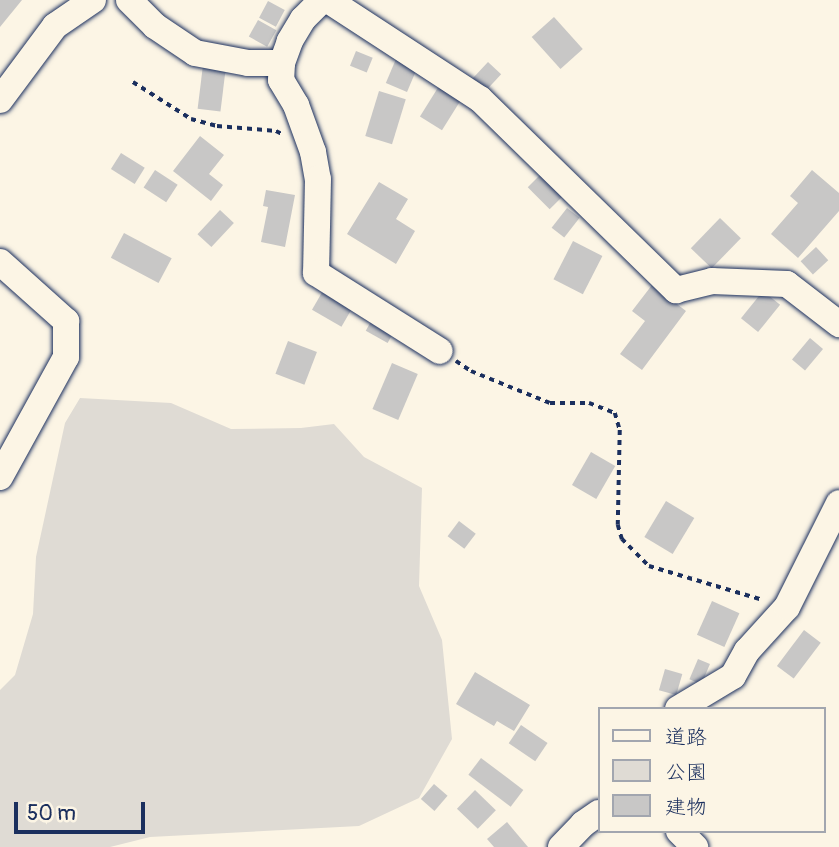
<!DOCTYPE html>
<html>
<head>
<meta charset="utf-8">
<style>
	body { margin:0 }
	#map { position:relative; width:839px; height:847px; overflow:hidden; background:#fcf5e5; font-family:Pangolin,"Klee One",sans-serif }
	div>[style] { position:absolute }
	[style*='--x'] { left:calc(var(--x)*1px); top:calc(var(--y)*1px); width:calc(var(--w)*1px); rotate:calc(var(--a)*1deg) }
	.green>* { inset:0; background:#dfdbd4 }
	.building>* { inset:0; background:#c8c7c6; transform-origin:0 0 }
	.path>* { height:3.5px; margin-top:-1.75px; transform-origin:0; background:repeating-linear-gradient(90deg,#1b2f5e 0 5px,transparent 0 10px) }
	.roads { filter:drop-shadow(0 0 2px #1b2f5e) drop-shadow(0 0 2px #1b2f5e) }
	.minor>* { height:26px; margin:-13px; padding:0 13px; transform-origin:13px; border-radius:13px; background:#fcf5e5 }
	span { translate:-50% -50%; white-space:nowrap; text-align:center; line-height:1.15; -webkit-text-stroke:5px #fcf5e5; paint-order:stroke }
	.legend { position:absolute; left:598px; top:707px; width:228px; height:126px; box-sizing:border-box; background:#fcf5e5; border:2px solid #a2a6af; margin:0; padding:9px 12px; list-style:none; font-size:21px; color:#1b2f5e }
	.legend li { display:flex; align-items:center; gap:14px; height:35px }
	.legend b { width:35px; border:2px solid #a2a6af }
	.scale { position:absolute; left:14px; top:802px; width:131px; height:32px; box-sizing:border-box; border:4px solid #1b2f5e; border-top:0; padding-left:9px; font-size:21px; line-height:24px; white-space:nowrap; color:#1b2f5e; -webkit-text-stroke:5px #fcf5e5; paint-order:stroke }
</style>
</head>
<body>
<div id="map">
	<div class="green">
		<i style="clip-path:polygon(80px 398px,171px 403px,231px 429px,301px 428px,334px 424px,364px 457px,422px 488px,419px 586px,442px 640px,452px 739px,419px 798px,359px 826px,150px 837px,110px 847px,0 847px,0 690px,15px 675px,33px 614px,36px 557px,65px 423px)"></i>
	</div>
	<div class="building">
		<i style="clip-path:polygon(0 0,22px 0,0 27px)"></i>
		<i style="left:268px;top:1px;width:19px;height:19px;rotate:28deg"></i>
		<i style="left:554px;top:17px;width:43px;height:30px;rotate:48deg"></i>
		<i style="left:258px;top:20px;width:21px;height:19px;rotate:29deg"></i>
		<i style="left:356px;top:51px;width:18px;height:16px;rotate:22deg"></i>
		<i style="left:396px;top:59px;width:23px;height:26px;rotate:23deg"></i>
		<i style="left:488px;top:62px;width:18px;height:24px;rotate:43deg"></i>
		<i style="left:203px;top:65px;width:23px;height:44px;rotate:7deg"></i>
		<i style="left:439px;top:86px;width:26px;height:36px;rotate:32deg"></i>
		<i style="left:379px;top:91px;width:28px;height:47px;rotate:17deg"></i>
		<i style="clip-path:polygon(200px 136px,224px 155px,209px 174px,223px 185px,211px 201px,173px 171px)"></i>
		<i style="left:121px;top:153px;width:28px;height:19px;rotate:32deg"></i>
		<i style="left:155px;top:170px;width:27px;height:21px;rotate:33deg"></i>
		<i style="clip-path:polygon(812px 170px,839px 193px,839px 211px,798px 258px,771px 234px,798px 203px,790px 196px)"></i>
		<i style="left:544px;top:171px;width:31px;height:23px;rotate:45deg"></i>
		<i style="clip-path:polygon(379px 182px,408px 199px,396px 219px,415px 231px,396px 264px,347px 234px)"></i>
		<i style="clip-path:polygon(266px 190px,295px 195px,285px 247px,261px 242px,268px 207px,263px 206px)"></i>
		<i style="left:567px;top:208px;width:16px;height:25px;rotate:38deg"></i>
		<i style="left:220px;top:210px;width:19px;height:33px;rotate:43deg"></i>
		<i style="left:720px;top:218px;width:29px;height:42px;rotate:44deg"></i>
		<i style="left:124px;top:233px;width:54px;height:28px;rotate:28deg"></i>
		<i style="left:573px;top:241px;width:33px;height:43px;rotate:27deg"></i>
		<i style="left:816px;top:247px;width:18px;height:21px;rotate:47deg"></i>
		<i style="clip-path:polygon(652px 285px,686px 311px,642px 370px,620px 354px,645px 321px,632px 311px)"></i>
		<i style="left:324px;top:289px;width:34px;height:24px;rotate:30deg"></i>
		<i style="left:763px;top:291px;width:22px;height:35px;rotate:39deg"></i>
		<i style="left:374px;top:316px;width:25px;height:17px;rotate:29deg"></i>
		<i style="left:810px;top:338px;width:17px;height:28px;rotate:40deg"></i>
		<i style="left:288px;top:341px;width:31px;height:35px;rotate:21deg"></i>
		<i style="left:392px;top:363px;width:28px;height:50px;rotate:23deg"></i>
		<i style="left:591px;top:452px;width:28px;height:38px;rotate:30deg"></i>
		<i style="left:666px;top:501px;width:33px;height:42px;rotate:31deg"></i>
		<i style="left:459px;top:521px;width:21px;height:19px;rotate:37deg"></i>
		<i style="left:712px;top:601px;width:30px;height:37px;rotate:24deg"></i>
		<i style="left:804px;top:630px;width:21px;height:45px;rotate:37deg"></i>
		<i style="left:698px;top:659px;width:13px;height:22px;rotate:23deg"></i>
		<i style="left:665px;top:669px;width:18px;height:22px;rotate:16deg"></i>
		<i style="clip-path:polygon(475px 672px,530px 705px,514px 731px,497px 721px,494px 726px,456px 704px)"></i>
		<i style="left:521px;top:725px;width:32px;height:22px;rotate:34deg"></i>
		<i style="left:481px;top:758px;width:53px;height:21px;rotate:37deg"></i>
		<i style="left:434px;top:784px;width:18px;height:20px;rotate:41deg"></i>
		<i style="left:475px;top:790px;width:29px;height:26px;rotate:44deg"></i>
		<i style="clip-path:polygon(507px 822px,528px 847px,494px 847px,487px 839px)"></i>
	</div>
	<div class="path">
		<i style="--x:133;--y:82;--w:69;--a:32.5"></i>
		<i style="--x:191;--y:119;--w:27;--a:15"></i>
		<i style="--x:217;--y:126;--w:59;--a:4.8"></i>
		<i style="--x:276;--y:131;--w:9;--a:27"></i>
		<i style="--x:456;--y:361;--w:18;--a:34"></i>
		<i style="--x:471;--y:371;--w:85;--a:22.1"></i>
		<i style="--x:550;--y:403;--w:39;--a:0"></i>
		<i style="--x:589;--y:403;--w:28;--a:21"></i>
		<i style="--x:615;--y:413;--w:18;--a:74"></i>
		<i style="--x:620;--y:430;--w:95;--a:91.2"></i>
		<i style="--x:618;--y:525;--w:15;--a:74"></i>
		<i style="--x:622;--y:539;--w:38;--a:45"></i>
		<i style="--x:649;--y:566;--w:119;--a:16.6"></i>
	</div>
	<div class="roads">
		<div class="minor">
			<i style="--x:129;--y:0;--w:37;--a:45"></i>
			<i style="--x:155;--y:26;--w:48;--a:34"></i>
			<i style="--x:195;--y:53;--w:54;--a:10.7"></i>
			<i style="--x:248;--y:63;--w:34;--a:0"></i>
			<i style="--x:322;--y:0;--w:27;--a:135"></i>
			<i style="--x:303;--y:19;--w:26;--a:121"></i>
			<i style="--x:290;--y:41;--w:23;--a:110"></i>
			<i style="--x:282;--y:63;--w:17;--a:93"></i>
			<i style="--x:281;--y:80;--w:29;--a:59"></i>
			<i style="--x:296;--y:105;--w:50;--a:70.1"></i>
			<i style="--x:313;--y:152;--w:27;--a:80"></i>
			<i style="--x:318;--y:179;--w:94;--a:91.2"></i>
			<i style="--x:316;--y:273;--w:146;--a:32.2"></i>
			<i style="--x:328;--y:0;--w:181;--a:33.1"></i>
			<i style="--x:480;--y:99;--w:274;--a:44.3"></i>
			<i style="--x:676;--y:290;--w:37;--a:-14"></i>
			<i style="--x:712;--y:281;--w:75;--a:2.3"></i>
			<i style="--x:787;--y:284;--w:66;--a:37.6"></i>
			<i style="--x:0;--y:100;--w:92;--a:-53.4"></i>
			<i style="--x:55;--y:26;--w:46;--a:-34.4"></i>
			<i style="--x:0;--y:262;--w:89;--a:41.8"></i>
			<i style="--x:66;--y:321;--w:36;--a:90"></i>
			<i style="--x:66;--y:357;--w:137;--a:118.8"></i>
			<i style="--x:678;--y:709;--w:64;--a:-31"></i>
			<i style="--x:733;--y:676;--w:29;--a:-61"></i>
			<i style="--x:747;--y:651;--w:59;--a:-47.7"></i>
			<i style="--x:787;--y:607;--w:116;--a:-63.4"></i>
			<i style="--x:679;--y:831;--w:23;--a:45"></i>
			<i style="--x:561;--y:847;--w:32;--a:-46"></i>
			<i style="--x:583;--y:824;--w:19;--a:-35"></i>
		</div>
	</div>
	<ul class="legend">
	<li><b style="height:9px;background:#fcf5e5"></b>道路</li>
	<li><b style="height:19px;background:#dfdbd4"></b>公園</li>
	<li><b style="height:19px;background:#c8c7c6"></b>建物</li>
	</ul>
	<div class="scale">50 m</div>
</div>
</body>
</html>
